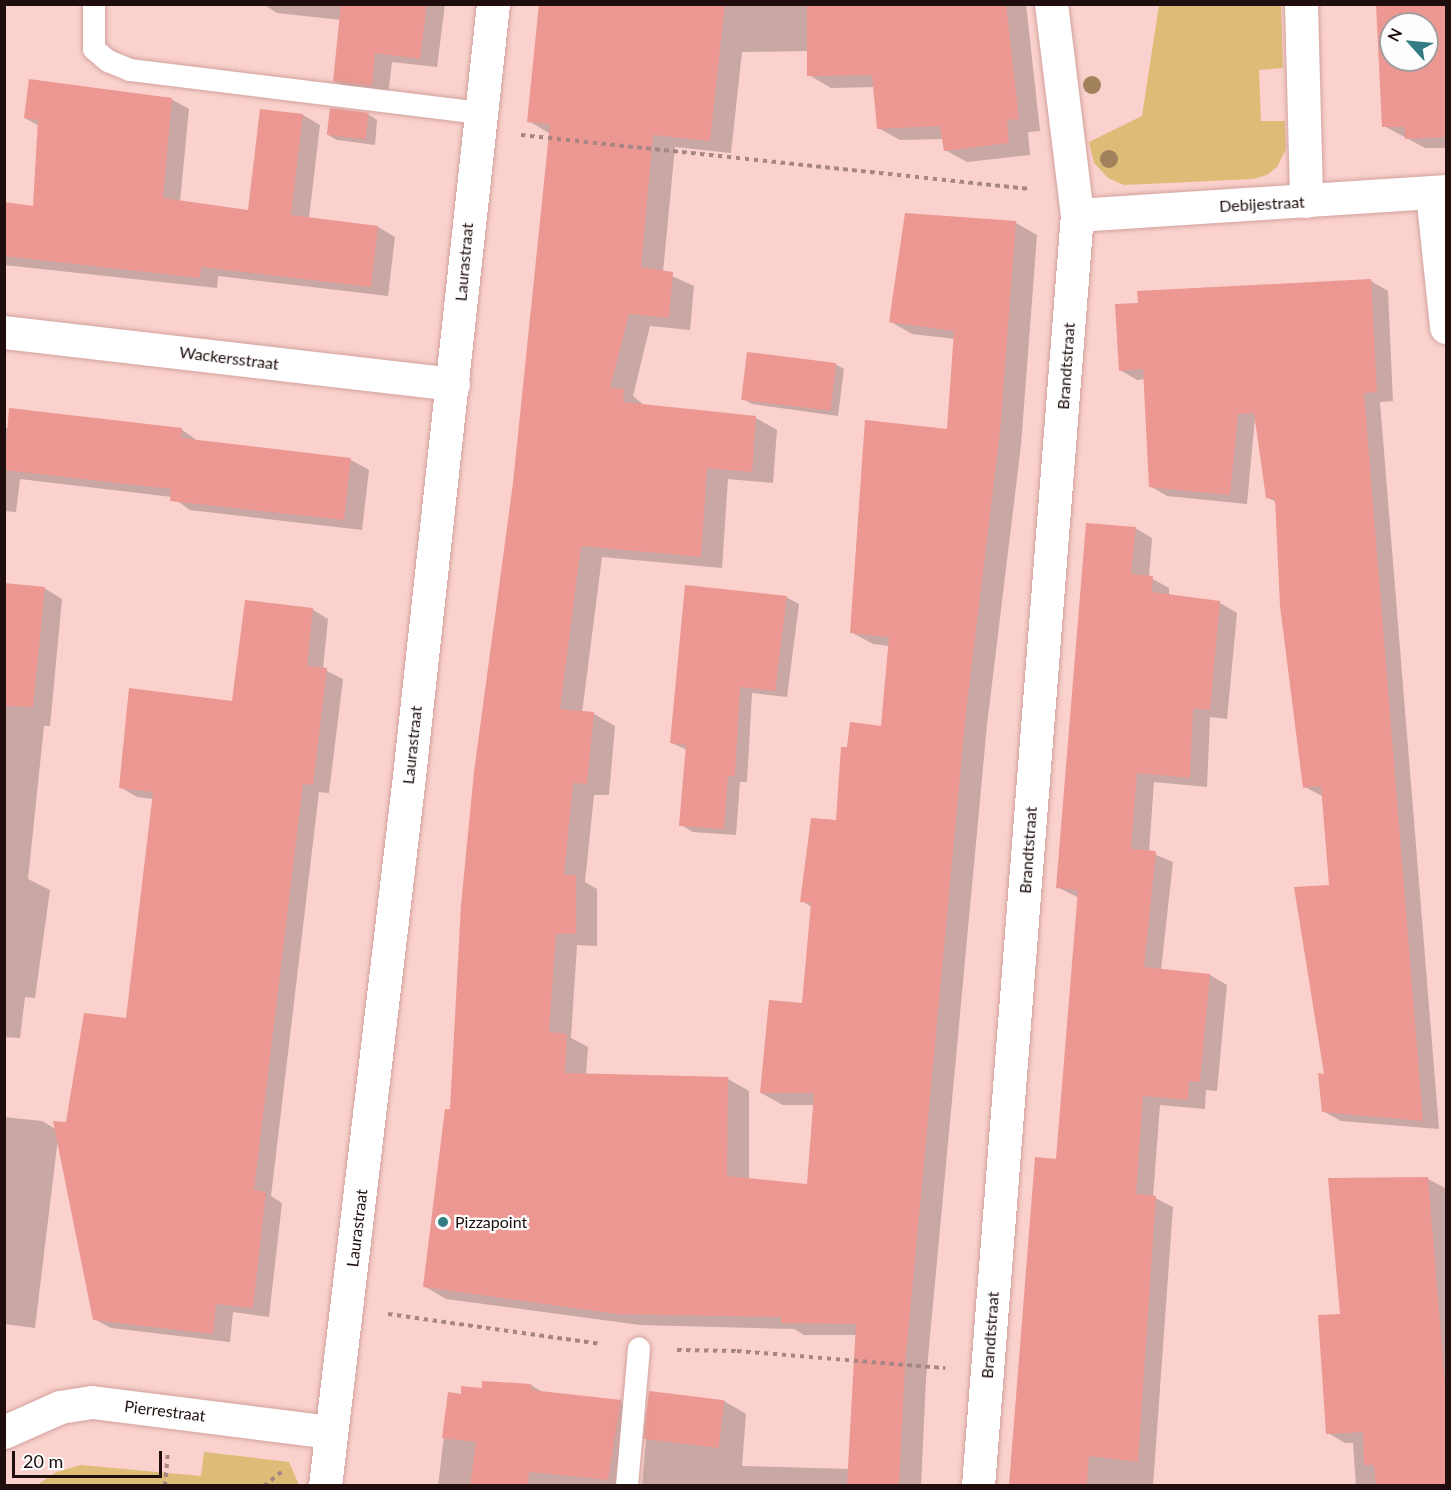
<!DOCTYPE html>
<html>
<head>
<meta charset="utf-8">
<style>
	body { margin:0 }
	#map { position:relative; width:1451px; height:1490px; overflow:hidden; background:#fad1cd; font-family:Lato,sans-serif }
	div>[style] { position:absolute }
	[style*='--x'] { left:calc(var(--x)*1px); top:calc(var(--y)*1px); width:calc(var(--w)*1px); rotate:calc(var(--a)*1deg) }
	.green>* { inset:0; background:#ddbc77 }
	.shadow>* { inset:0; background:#0003 }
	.building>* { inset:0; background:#ec9791; transform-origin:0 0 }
	.path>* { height:4px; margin-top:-2px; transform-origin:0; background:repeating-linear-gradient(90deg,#a68683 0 4.5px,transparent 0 9px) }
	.roads { filter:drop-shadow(0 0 2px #d2a29e) drop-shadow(0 0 2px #d2a29e) }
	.service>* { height:22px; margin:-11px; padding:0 11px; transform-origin:11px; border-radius:11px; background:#fff }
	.minor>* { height:33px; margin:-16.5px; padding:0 16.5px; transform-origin:16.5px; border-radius:16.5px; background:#fff }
	.trees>* { width:18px; height:18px; margin:-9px; border-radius:50%; background:#a0815c }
	.dots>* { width:16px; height:16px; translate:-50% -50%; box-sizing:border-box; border:3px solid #fdfdfd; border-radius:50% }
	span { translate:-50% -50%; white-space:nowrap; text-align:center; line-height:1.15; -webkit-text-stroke:4.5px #fdfdfd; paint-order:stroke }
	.street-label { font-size:16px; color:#1f0e0d }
	.poi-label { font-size:16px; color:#1f0e0d }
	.left { translate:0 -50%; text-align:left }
	.frame { position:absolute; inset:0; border:6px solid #1f0e0d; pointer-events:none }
	.north { position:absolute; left:1379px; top:12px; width:60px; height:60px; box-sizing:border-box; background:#fdfdfd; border:2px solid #a49d9d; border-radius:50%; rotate:297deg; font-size:16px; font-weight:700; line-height:24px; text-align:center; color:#1f0e0d }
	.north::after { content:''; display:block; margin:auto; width:21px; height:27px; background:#347d84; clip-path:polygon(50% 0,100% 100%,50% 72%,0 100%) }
	.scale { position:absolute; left:12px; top:1451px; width:150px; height:27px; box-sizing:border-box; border:3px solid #1f0e0d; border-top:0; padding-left:8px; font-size:18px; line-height:21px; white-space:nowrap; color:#1f0e0d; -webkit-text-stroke:4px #fdfdfd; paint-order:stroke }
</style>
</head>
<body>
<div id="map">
	<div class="green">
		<i style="clip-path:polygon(1159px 5px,1281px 5px,1283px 68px,1259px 70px,1261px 121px,1285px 121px,1286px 149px,1277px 167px,1267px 175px,1254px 179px,1124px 185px,1108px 178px,1094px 163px,1089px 142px,1142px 116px)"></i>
		<i style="clip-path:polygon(204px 1452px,289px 1462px,299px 1485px,37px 1485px,56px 1472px,81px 1465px,201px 1476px)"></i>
	</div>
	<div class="shadow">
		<i style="clip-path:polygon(263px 4px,445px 4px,437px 67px,392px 62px,388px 95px,351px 90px,334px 81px,341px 20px,277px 13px)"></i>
		<i style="clip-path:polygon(541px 4px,1026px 4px,1040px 131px,1028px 132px,1030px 155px,967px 162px,945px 150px,943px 139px,900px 140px,878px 128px,875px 87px,831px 88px,809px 75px,809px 51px,742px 52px,731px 153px,675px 147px,663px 272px,694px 286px,690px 330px,650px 326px,633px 396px,645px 406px,756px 418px,777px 430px,773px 483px,728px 479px,722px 568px,602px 557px,582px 713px,594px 714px,615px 726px,609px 795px,594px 795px,585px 882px,597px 889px,597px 946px,577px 945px,571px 1038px,588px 1047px,586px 1075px,728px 1079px,749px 1091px,749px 1180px,808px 1185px,815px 1105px,783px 1105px,761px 1093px,803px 1004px,812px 907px,802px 901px,837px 822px,849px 749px,882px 727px,889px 646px,873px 644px,851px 632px,948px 430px,955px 339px,912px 334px,891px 322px,1016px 223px,1037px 235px,1021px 445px,987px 725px,926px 1379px,921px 1486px,642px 1486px,650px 1393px,724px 1401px,746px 1414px,742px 1466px,850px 1469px,857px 1335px,804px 1335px,794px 1329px,640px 1325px,446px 1299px,424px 1286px,452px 1111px,550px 134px,529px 121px)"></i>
		<i style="clip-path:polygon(evenodd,1379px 4px,1446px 4px,1446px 148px,1425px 148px,1384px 126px,1379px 4px,1391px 24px,1427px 24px,1427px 60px,1391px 60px,1391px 24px)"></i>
		<i style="clip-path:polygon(171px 99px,189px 109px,180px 202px,249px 212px,303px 115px,320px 125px,309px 218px,378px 227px,395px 237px,388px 296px,218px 276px,217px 288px,4px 265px,4px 209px,33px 226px,39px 126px,25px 118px)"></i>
		<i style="clip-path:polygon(369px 115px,377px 120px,375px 145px,337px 140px,328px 135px)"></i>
		<i style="clip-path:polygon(1371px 281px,1388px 291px,1393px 401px,1380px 402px,1439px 1129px,1341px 1121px,1323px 1111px,1331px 887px,1324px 797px,1305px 787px,1277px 503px,1267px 497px,1255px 418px,1247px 504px,1167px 496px,1150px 486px,1145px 379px,1137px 380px,1120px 370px)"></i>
		<i style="clip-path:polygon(835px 364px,844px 369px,838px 416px,752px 404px,743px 399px)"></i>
		<i style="clip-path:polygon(4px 428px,181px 429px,199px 442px,351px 460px,369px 470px,362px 530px,190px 510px,172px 497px,20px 479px,16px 512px,4px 511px)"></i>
		<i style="clip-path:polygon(1135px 528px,1152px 538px,1149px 577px,1169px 588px,1169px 596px,1220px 603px,1237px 613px,1227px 719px,1210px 717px,1207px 787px,1154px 782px,1149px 852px,1173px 862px,1161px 970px,1210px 975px,1227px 985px,1217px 1091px,1206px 1090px,1205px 1109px,1160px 1105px,1153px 1197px,1173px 1207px,1153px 1486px,1011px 1486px,1036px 1159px,1058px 1161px,1079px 898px,1057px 887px)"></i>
		<i style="clip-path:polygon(4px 584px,44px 588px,62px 599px,50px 726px,44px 726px,28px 879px,50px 890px,35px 998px,25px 997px,20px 1038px,4px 1037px)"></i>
		<i style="clip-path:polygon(786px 597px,799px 604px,787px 697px,752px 693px,747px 782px,740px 782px,736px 835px,693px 832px,681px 825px,687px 750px,672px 743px)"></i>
		<i style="clip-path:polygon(312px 609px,328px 619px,323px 669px,343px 679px,329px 793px,319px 792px,271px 1196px,282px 1203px,269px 1317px,233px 1312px,230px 1342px,111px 1328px,94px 1319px,58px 1138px,35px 1328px,4px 1324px,4px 1117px,42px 1121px,57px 1130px,67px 1124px,127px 1020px,153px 799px,137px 797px,120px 787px,233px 702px)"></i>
		<i style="clip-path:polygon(1428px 1179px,1445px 1188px,1446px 1204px,1446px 1486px,1356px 1486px,1353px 1443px,1345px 1443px,1328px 1433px,1342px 1316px)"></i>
		<i style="clip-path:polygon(531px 1385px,544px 1393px,620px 1402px,642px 1414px,636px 1486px,438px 1486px,449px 1394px,462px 1396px)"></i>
	</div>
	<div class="building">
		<i style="clip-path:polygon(341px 4px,427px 4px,420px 59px,375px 53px,372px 86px,333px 81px)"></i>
		<i style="clip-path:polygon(539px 4px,725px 4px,710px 141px,653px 135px,641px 267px,673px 272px,669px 318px,629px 314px,610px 388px,624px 389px,623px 402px,756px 416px,752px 472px,707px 468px,701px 557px,581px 546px,560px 709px,594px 712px,587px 784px,573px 783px,564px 875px,576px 875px,576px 934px,556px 934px,549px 1032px,567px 1034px,565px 1073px,728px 1077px,727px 1176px,807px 1184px,814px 1093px,760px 1093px,769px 1000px,802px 1003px,811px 903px,800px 902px,811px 818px,836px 820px,841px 747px,847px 747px,850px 722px,881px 726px,889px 637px,850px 633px,865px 420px,947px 429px,954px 331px,889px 322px,905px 213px,1016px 221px,1000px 432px,966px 712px,905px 1366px,899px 1485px,847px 1485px,856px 1324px,781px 1323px,781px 1317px,617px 1314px,423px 1287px,445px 1109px,450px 1109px,461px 905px,474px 772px,513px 483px,550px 124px,527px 122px)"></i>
		<i style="clip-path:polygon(807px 4px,1006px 4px,1019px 119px,1007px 120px,1009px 143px,944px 151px,940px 126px,877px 129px,872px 75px,807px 76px)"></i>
		<i style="clip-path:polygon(evenodd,1376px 4px,1446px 4px,1446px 137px,1405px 139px,1405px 127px,1382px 127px,1376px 4px,1391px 24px,1427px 24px,1427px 60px,1391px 60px,1391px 24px)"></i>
		<i style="clip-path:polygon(29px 79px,172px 98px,163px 198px,248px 210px,260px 109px,303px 114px,291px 215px,378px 226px,371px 287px,201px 267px,200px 278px,4px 256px,4px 202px,33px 206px,38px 120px,24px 118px)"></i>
		<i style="left:330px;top:108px;width:39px;height:27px;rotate:7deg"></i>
		<i style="clip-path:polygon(1371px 279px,1377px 392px,1364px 393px,1423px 1121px,1322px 1112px,1318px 1073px,1324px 1074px,1294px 887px,1329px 885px,1321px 786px,1303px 788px,1280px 606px,1275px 499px,1266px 498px,1254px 413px,1238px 414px,1230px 495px,1149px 487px,1143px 369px,1119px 371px,1115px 304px,1138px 303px,1137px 291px)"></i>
		<i style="left:747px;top:352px;width:90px;height:48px;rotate:7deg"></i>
		<i style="clip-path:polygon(9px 408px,182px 428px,181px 438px,351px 458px,344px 520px,170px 501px,171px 489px,4px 470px)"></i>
		<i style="clip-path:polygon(1086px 523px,1136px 527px,1131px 574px,1153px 576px,1152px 592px,1220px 601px,1210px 710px,1193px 708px,1190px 778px,1137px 773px,1131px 849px,1156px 851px,1144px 967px,1210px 974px,1200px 1082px,1189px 1081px,1188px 1100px,1143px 1096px,1136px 1194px,1156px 1196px,1138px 1462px,1089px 1456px,1087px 1485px,1009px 1485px,1035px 1157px,1056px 1159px,1078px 890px,1056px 888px)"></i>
		<i style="clip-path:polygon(4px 583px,45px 587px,33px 707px,4px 706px)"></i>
		<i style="clip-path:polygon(685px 585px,787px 596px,775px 691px,740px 687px,735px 776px,728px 776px,724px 829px,679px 826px,686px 745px,670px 743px)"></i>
		<i style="clip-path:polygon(245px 600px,313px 608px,307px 666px,327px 668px,313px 785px,303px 784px,254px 1190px,266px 1192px,253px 1308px,216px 1304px,213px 1334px,93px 1320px,53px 1121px,66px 1122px,84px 1013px,126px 1018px,153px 792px,119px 788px,129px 688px,232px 701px)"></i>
		<i style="clip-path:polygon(1428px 1177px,1446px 1397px,1446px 1485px,1376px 1485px,1374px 1465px,1364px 1465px,1363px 1432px,1326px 1434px,1318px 1315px,1340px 1314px,1328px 1178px)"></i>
		<i style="clip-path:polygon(482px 1381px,531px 1384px,531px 1390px,621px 1400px,608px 1480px,529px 1472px,528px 1485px,470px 1485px,476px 1442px,442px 1438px,448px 1392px,461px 1394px,461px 1386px,482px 1388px)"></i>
		<i style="left:649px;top:1391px;width:76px;height:48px;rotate:7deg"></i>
	</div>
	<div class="path">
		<i style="--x:521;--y:135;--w:512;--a:6.06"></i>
		<i style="--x:388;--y:1314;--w:215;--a:8"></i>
		<i style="--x:677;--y:1350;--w:60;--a:1"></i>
		<i style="--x:737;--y:1351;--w:209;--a:4.7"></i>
		<i style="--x:165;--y:1486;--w:33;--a:-85"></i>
		<i style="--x:264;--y:1486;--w:26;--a:-39"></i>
	</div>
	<div class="roads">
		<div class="service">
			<i style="--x:94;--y:4;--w:45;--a:90"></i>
			<i style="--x:94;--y:49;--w:18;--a:41"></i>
			<i style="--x:108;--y:61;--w:24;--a:22"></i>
			<i style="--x:130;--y:70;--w:352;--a:7"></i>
			<i style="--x:627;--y:1486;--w:138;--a:-85"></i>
		</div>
		<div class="minor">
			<i style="--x:1301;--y:4;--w:197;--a:88.5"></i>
			<i style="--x:1432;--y:193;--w:135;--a:84"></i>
			<i style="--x:1077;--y:215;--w:370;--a:-3.7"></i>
			<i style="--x:4;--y:332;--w:452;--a:6.6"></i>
			<i style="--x:4;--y:1432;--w:61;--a:-24.1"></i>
			<i style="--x:60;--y:1407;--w:32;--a:-9"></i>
			<i style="--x:92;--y:1402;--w:241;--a:7.2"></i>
			<i style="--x:325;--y:1486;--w:715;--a:-83.25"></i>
			<i style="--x:409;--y:776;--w:777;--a:-83.79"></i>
			<i style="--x:978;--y:1486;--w:1275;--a:-85.55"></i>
			<i style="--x:1077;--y:215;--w:213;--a:-97"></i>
		</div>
	</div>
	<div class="trees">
		<i style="left:1092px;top:85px"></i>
		<i style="left:1109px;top:159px"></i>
	</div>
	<div class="dots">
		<i style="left:443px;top:1222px;background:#347d84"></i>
	</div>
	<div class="street-label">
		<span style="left:1262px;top:204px;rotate:-3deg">Debijestraat</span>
		<span style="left:464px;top:262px;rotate:-85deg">Laurastraat</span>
		<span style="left:229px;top:358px;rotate:7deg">Wackersstraat</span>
		<span style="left:1066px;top:366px;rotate:-86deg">Brandtstraat</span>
		<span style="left:412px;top:745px;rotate:-84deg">Laurastraat</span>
		<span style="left:1028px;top:850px;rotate:-86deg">Brandtstraat</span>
		<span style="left:357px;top:1228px;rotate:-83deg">Laurastraat</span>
		<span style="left:990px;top:1335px;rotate:-86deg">Brandtstraat</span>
		<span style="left:165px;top:1411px;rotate:7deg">Pierrestraat</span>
	</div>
	<div class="poi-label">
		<span class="left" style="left:455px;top:1222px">Pizzapoint</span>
	</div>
	<div class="frame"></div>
	<div class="north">N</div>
	<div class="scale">20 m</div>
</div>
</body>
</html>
